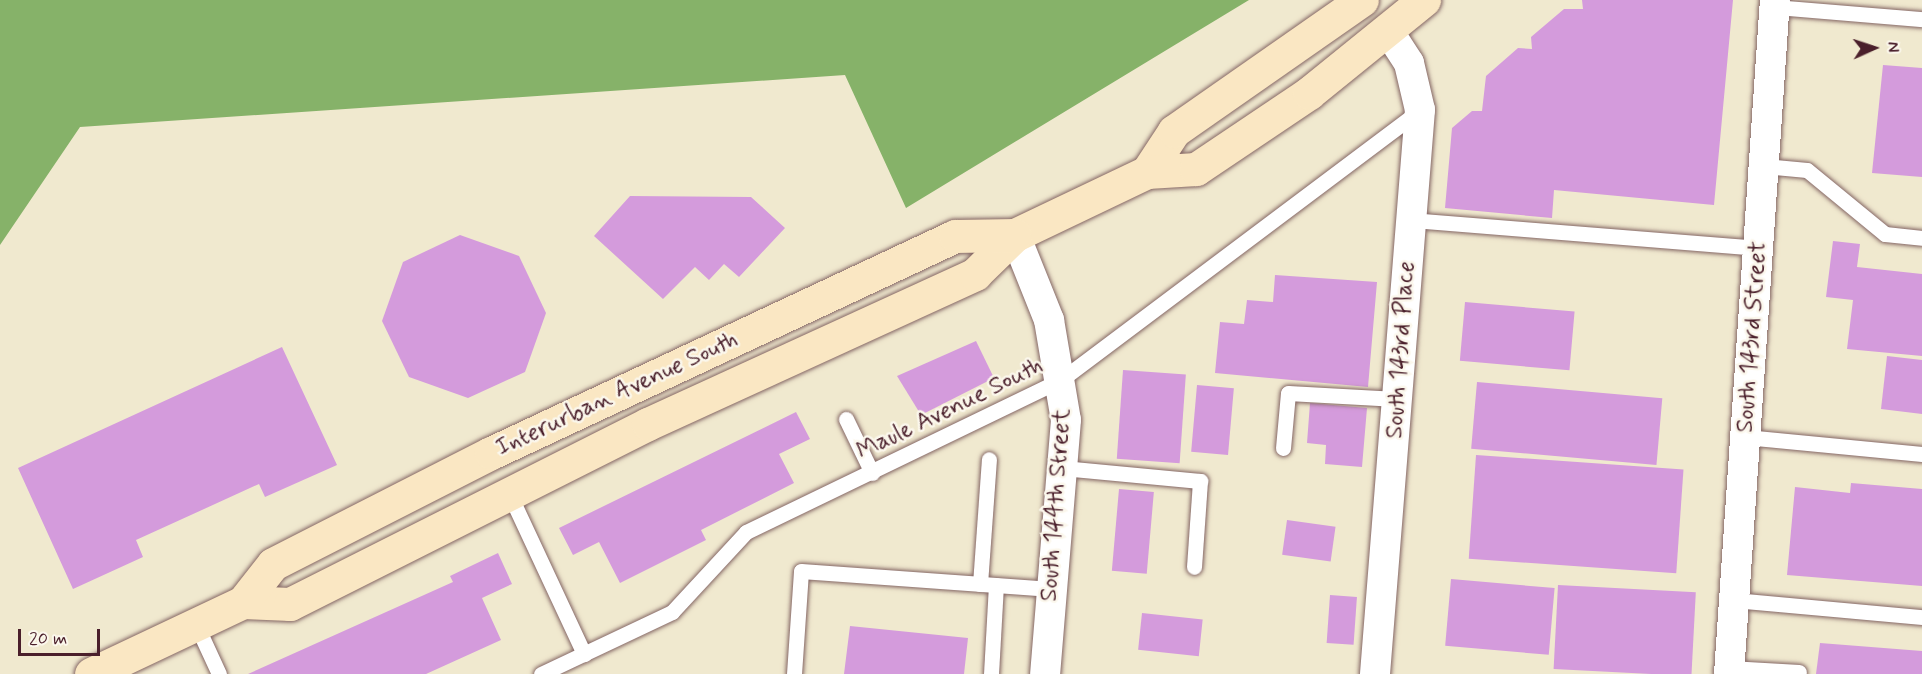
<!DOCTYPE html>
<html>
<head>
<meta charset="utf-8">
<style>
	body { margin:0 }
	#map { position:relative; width:1922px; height:674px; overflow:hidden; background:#f0e9cf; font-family:Mynerve,sans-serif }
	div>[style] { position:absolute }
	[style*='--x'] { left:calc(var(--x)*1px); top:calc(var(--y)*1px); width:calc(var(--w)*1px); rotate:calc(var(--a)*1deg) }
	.forest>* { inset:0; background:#86b269 }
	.building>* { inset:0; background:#d49bdc; transform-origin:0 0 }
	.roads { filter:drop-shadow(0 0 2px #846664) drop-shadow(0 0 2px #846664) }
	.lane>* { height:15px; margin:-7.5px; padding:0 7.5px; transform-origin:7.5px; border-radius:7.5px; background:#fff }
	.street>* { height:30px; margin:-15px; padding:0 15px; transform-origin:15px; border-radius:15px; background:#fff }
	.secondary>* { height:33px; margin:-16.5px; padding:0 16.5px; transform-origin:16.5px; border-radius:16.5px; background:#fae7c3 }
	span { translate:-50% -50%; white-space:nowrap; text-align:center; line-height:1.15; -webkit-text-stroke:5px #fbf7ec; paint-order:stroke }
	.street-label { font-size:24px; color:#4a1f2b }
	.north { position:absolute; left:1844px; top:18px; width:60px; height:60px; -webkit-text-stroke:4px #fbf7ec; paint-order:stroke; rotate:87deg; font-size:16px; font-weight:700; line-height:24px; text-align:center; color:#4a1f2b }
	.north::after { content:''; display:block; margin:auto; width:21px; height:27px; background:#4a1f2b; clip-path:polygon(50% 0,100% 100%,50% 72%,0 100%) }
	.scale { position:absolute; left:18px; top:629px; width:82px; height:27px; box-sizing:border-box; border:3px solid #4a1f2b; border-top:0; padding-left:8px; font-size:18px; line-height:21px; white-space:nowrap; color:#4a1f2b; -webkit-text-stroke:4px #fbf7ec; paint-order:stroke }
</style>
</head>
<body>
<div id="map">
	<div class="forest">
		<i style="clip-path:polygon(0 0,1249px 0,906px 208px,845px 75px,80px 127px,0 245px)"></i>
	</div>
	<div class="building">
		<i style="clip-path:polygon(1582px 0,1733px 0,1714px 205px,1554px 190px,1552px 218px,1445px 208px,1452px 128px,1472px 111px,1482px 111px,1486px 76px,1518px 48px,1532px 49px,1531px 37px,1564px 9px,1583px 9px)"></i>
		<i style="clip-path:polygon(1883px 65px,1922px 68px,1922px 177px,1872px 173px)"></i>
		<i style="clip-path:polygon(630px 196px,751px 197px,785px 228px,739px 277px,724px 264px,709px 280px,695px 267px,663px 299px,594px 236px)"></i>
		<i style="clip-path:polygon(460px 235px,519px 256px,546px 313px,525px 372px,468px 398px,409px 377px,382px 321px,403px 262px)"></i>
		<i style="clip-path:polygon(1833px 241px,1860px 244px,1857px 267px,1922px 274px,1922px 356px,1847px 349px,1853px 300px,1826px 297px)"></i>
		<i style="clip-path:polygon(1275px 275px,1377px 282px,1368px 387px,1215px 373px,1220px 322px,1244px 324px,1247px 300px,1273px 302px)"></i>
		<i style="left:1465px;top:302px;width:110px;height:59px;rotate:5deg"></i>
		<i style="clip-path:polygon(976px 341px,994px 378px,921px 415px,897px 376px)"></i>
		<i style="clip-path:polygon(282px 347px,337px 465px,265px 497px,259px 484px,136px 540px,143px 557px,73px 589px,18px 468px)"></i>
		<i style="clip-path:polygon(1887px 356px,1922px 360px,1922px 414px,1881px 409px)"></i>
		<i style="left:1123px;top:370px;width:63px;height:89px;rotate:4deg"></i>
		<i style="left:1477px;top:382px;width:186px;height:67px;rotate:5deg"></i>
		<i style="left:1197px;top:385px;width:37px;height:67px;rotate:5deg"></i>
		<i style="clip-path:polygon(1310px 403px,1367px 408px,1362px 467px,1325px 464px,1326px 445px,1307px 443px)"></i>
		<i style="clip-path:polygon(796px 412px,810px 439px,779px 454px,794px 483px,701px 530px,706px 540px,620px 583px,599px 542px,573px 555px,559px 528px)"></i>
		<i style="left:1476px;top:455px;width:208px;height:104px;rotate:4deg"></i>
		<i style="clip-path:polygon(1851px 483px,1922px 489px,1922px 586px,1787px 575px,1795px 487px,1850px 493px)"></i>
		<i style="left:1119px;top:489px;width:35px;height:82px;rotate:5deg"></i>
		<i style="left:1287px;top:520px;width:49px;height:35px;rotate:8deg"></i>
		<i style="clip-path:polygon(498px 553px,512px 584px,482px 598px,501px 640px,426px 674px,248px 674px,453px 582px,450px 576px)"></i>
		<i style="left:1451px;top:579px;width:104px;height:67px;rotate:5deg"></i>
		<i style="left:1558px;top:585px;width:138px;height:84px;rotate:3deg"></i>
		<i style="left:1330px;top:595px;width:27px;height:48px;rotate:4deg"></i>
		<i style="left:1142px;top:613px;width:61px;height:37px;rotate:6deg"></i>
		<i style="clip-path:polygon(850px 626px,968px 638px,964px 674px,844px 674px)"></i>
		<i style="clip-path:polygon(1820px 643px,1922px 651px,1922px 674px,1816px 674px)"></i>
	</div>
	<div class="roads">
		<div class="lane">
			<i style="--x:1775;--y:7;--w:147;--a:4.7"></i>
			<i style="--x:1764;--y:166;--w:43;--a:5.3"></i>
			<i style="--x:1807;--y:170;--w:101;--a:39.4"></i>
			<i style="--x:1885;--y:234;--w:37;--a:6"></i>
			<i style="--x:1411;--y:220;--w:348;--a:4.6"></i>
			<i style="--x:846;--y:419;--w:60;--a:64.3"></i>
			<i style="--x:1745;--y:437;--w:178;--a:5.5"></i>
			<i style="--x:1283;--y:448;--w:55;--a:-84.8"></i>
			<i style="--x:1288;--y:393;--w:109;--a:3.2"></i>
			<i style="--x:1062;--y:468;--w:139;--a:5.4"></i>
			<i style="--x:1200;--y:481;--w:86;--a:94"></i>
			<i style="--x:509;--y:493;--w:178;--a:65"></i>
			<i style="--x:980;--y:584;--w:125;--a:-85.9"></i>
			<i style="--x:1734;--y:600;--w:189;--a:5.2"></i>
			<i style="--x:196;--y:624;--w:55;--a:65.3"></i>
			<i style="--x:1729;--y:668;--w:70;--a:3.3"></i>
			<i style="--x:541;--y:674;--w:145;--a:-25.3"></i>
			<i style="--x:672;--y:612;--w:109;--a:-47.2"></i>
			<i style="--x:746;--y:532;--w:351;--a:-25.8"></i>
			<i style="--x:1062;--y:379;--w:448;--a:-36.9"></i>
			<i style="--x:794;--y:674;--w:103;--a:-86.1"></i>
			<i style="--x:801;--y:571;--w:251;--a:4.1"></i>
			<i style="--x:991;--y:674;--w:89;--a:-86.8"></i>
		</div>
		<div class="street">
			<i style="--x:1015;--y:235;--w:92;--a:68.2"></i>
			<i style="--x:1049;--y:320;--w:101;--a:80.4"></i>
			<i style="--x:1066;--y:420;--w:255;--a:94.7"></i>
			<i style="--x:1375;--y:674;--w:566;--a:-85.44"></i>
			<i style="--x:1420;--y:110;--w:48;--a:-103.2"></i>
			<i style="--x:1409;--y:63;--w:37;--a:-123"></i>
			<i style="--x:1729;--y:674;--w:676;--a:-86.1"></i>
		</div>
		<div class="secondary">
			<i style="--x:1147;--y:172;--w:49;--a:-56.6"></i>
			<i style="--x:1174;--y:131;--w:229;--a:-34.9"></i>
			<i style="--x:243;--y:602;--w:47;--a:2.4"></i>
			<i style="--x:290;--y:604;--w:401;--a:-26.7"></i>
			<i style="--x:648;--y:424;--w:360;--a:-24.6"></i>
			<i style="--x:975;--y:274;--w:56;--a:-44.3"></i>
			<i style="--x:1015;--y:235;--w:146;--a:-25.5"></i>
			<i style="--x:1147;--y:172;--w:49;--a:-3.5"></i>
			<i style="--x:1196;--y:169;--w:136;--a:-33.9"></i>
			<i style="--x:1309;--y:93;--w:148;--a:-39"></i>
			<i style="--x:91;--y:674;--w:168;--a:-25.3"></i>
			<i style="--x:243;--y:602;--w:48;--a:-51.7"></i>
			<i style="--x:273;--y:564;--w:245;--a:-27"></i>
			<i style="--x:491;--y:453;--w:512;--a:-25.06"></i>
			<i style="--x:955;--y:236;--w:60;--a:-1"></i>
		</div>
	</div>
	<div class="street-label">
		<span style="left:1752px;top:337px;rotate:-86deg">South 143rd Street</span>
		<span style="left:1401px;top:350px;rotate:-86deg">South 143rd Place</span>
		<span style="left:617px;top:394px;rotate:-25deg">Interurban Avenue South</span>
		<span style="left:950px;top:409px;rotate:-26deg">Maule Avenue South</span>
		<span style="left:1056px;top:505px;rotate:-86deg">South 144th Street</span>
	</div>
	<div class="north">N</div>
	<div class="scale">20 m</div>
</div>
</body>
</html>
